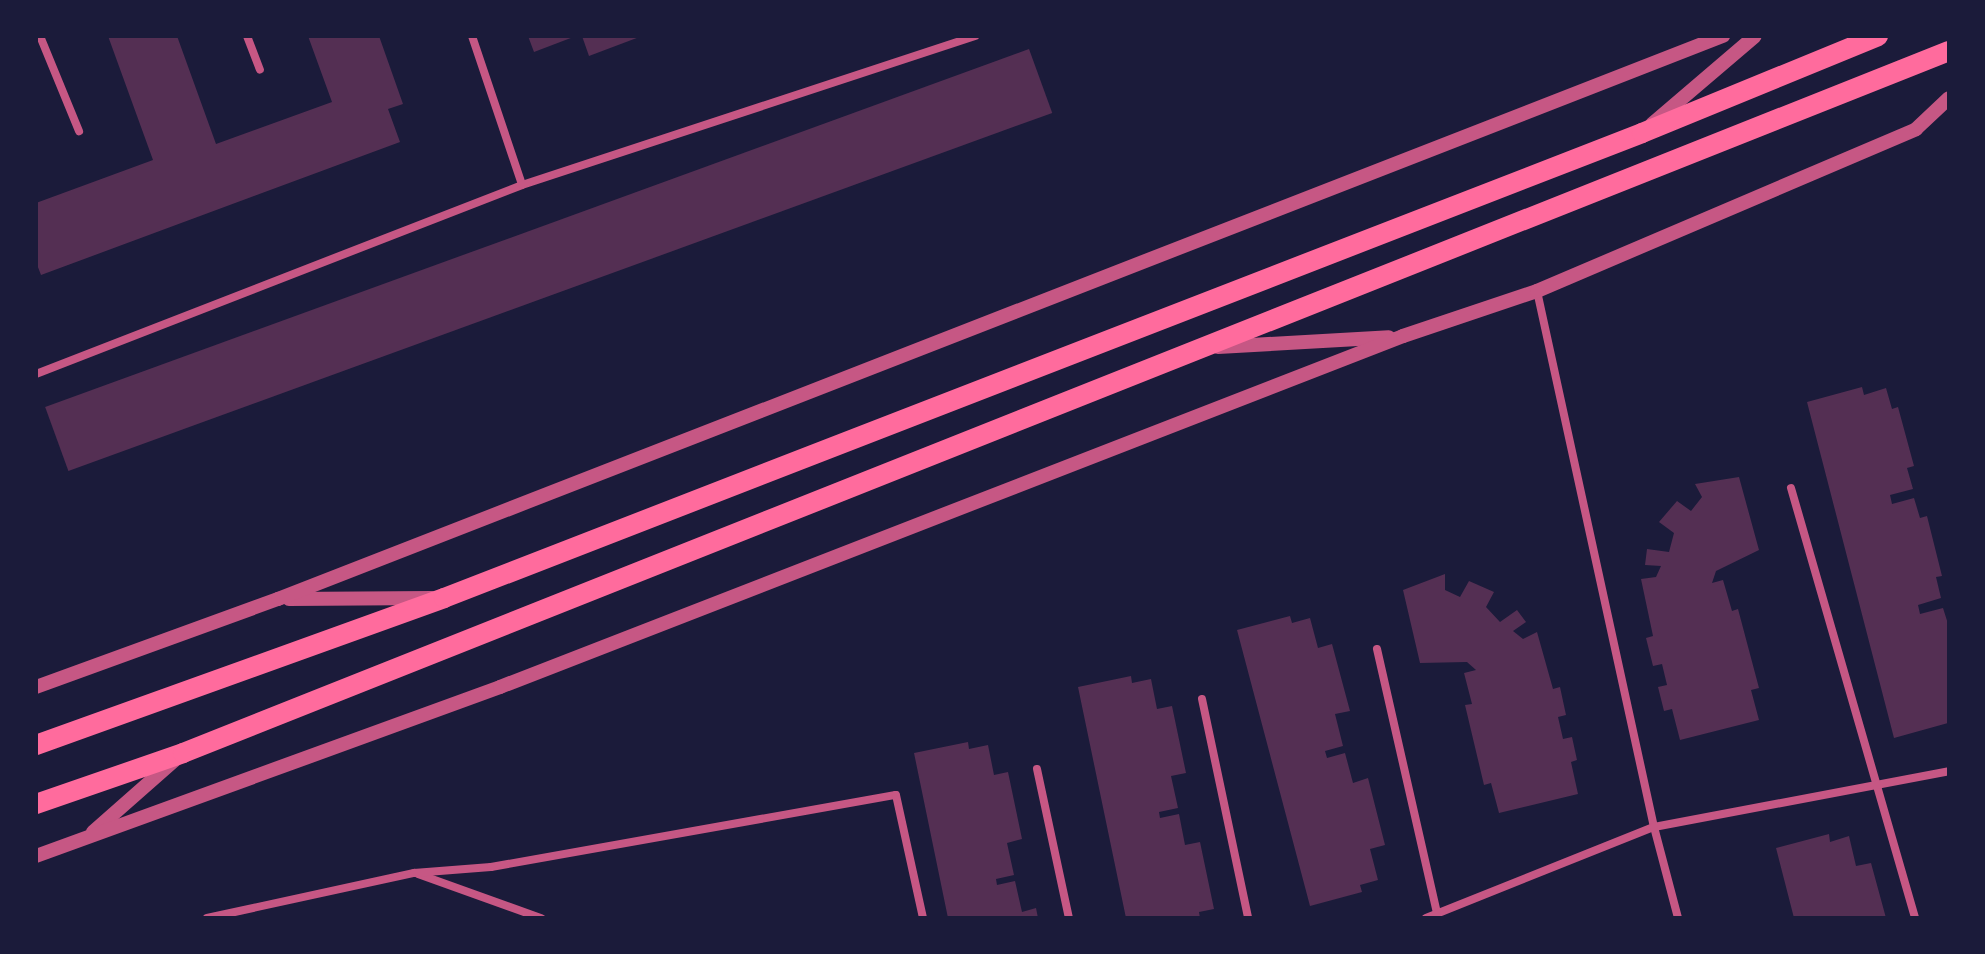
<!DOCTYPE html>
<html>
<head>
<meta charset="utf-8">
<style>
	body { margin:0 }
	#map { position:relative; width:1985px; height:954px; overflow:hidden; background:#1b1b3a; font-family:Cabin,sans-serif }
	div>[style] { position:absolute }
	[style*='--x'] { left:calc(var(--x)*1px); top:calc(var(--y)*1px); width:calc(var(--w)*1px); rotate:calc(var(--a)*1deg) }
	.building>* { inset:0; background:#542f53; transform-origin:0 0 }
	.minor>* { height:8px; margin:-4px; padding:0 4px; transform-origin:4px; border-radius:4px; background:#c65784 }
	.tertiary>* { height:14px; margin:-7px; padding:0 7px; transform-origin:7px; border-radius:7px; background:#c65784 }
	.primary>* { height:20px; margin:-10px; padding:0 10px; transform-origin:10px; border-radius:10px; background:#ff6b9d }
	span { translate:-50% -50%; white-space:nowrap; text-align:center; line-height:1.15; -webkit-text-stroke:8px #1b1b3a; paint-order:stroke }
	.frame { position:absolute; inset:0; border:38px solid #1b1b3a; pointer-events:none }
</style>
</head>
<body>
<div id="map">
	<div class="building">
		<i style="clip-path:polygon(108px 36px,177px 36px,216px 144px,332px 102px,308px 36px,379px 36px,403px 104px,388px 109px,400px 142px,41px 275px,36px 262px,36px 203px,153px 160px)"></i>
		<i style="clip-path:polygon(528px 36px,576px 36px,534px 52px)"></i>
		<i style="clip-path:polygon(582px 36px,642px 36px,589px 56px)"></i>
		<i style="left:1029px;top:49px;width:68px;height:1047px;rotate:70deg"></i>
		<i style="clip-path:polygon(1862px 387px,1864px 395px,1886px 388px,1892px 409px,1898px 407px,1914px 466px,1907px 468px,1913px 489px,1890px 495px,1892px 504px,1914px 498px,1920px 518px,1927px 516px,1942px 576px,1936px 577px,1941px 598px,1918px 605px,1920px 614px,1943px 608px,1949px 627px,1948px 723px,1894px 738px,1807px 402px)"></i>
		<i style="clip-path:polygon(1739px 477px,1759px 550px,1716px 571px,1712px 583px,1723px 580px,1732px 611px,1738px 609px,1759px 688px,1751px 690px,1759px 720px,1680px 740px,1672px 709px,1664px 711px,1658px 687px,1667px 685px,1662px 664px,1653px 666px,1646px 638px,1653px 636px,1641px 579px,1656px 577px,1661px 566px,1645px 565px,1647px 549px,1669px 552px,1674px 533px,1659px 522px,1677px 501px,1691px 511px,1702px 497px,1695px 484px)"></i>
		<i style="clip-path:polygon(1445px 574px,1445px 590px,1460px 597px,1469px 581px,1494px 592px,1486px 607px,1500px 622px,1517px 610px,1526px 622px,1513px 631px,1523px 639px,1537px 632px,1553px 689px,1560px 687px,1566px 715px,1558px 717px,1563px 739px,1572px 737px,1577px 760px,1571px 762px,1578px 794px,1499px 813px,1491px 783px,1484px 785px,1465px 705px,1472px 704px,1464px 673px,1476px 670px,1467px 662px,1420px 663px,1403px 590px)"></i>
		<i style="clip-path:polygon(1290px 616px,1292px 623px,1310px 618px,1318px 648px,1332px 644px,1350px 711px,1335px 714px,1343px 746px,1325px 751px,1327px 758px,1345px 753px,1353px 783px,1368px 778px,1385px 845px,1370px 849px,1378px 880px,1360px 885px,1362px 892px,1310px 906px,1237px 630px)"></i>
		<i style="clip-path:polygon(1131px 676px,1132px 683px,1151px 679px,1157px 709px,1172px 706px,1186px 773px,1171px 776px,1178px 808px,1159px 812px,1160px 818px,1179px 814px,1185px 845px,1200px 842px,1214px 909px,1199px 912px,1200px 918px,1126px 918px,1078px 687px)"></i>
		<i style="clip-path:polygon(968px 742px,969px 749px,988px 745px,994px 775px,1008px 772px,1022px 839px,1007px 843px,1014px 875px,996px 879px,997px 885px,1015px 881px,1022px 912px,1036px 908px,1038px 918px,948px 918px,914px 753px)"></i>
		<i style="clip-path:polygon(1829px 834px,1830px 842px,1849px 836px,1856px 866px,1871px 863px,1886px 918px,1794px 918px,1776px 848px)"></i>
	</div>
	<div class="minor">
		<i style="--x:40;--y:36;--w:103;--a:67.7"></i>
		<i style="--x:247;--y:36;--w:36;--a:69"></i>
		<i style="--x:472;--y:36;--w:157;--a:71.4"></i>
		<i style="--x:1537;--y:291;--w:549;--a:77.69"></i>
		<i style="--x:1654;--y:827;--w:94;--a:75.2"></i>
		<i style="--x:36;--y:374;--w:521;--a:-21.25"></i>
		<i style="--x:522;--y:185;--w:477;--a:-18.2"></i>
		<i style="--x:1791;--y:488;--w:448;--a:73.9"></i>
		<i style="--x:1377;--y:649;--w:275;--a:77.2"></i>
		<i style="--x:1202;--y:699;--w:224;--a:78.1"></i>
		<i style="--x:1037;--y:769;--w:152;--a:77.9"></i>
		<i style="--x:418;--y:874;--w:131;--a:19.7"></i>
		<i style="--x:207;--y:918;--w:212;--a:-12.3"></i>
		<i style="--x:414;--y:873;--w:77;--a:-4.5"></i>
		<i style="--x:491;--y:867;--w:411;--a:-10.1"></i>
		<i style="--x:896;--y:795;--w:126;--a:77.6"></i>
		<i style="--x:1426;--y:918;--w:245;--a:-21.8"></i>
		<i style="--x:1654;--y:827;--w:300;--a:-10.7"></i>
	</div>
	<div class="tertiary">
		<i style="--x:1652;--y:124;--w:135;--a:-40.5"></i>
		<i style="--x:1218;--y:347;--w:171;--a:-3.3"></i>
		<i style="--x:289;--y:599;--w:143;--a:-0.4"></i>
		<i style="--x:36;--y:687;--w:258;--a:-20"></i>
		<i style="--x:278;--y:599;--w:1551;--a:-21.29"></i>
		<i style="--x:93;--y:832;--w:112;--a:-41.4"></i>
		<i style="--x:36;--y:856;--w:494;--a:-20"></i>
		<i style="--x:500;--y:687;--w:969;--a:-21.24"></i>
		<i style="--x:1403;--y:336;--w:141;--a:-18.6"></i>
		<i style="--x:1537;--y:291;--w:412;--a:-23.1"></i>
		<i style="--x:1916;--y:129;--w:45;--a:-43.2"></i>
	</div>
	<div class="primary">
		<i style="--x:36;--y:745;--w:434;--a:-19.8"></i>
		<i style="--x:444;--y:598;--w:1285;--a:-21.21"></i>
		<i style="--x:1642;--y:133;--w:255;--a:-22.3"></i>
		<i style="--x:36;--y:804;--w:156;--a:-19.1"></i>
		<i style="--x:183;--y:753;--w:1900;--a:-21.68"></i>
	</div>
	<div class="frame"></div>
</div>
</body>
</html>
